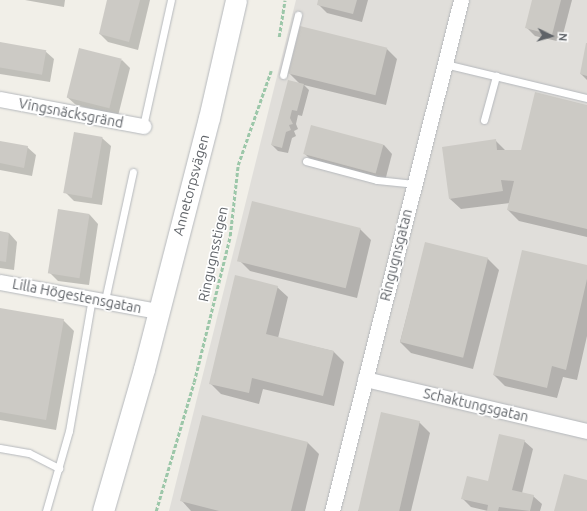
<!DOCTYPE html>
<html>
<head>
<meta charset="utf-8">
<style>
	body { margin:0 }
	#map { position:relative; width:587px; height:511px; overflow:hidden; background:#f1efe8; font-family:Ubuntu,sans-serif }
	div>[style] { position:absolute }
	[style*='--x'] { left:calc(var(--x)*1px); top:calc(var(--y)*1px); width:calc(var(--w)*1px); rotate:calc(var(--a)*1deg) }
	.industrial>* { inset:0; background:#e0deda }
	.shadow>* { inset:0; background:#0003 }
	.building>* { inset:0; background:#cccac5; transform-origin:0 0 }
	.path>* { height:2.5px; margin-top:-1.25px; transform-origin:0; background:repeating-linear-gradient(90deg,#9cc7a9 0 4px,transparent 0 6px) }
	.roads { filter:drop-shadow(0 0 1px #b5b8bc) drop-shadow(0 0 1px #b5b8bc) }
	.service>* { height:7px; margin:-3.5px; padding:0 3.5px; transform-origin:3.5px; border-radius:3.5px; background:#fff }
	.minor>* { height:15px; margin:-7.5px; padding:0 7.5px; transform-origin:7.5px; border-radius:7.5px; background:#fff }
	.secondary>* { height:21px; margin:-10.5px; padding:0 10.5px; transform-origin:10.5px; border-radius:10.5px; background:#fff }
	span { translate:-50% -50%; white-space:nowrap; text-align:center; line-height:1.15; -webkit-text-stroke:3.5px #fff; paint-order:stroke }
	.street-label { font-size:14px; color:#5f6368 }
	.north { position:absolute; left:531px; top:16px; width:40px; height:40px; -webkit-text-stroke:3px #fff; paint-order:stroke; rotate:95deg; font-size:11px; font-weight:700; line-height:16px; text-align:center; color:#5f6368 }
	.north::after { content:''; display:block; margin:auto; width:14px; height:18px; background:#5f6368; clip-path:polygon(50% 0,100% 100%,50% 72%,0 100%) }
</style>
</head>
<body>
<div id="map">
	<div class="industrial">
		<i style="clip-path:polygon(296px 0,587px 0,587px 511px,169px 511px)"></i>
	</div>
	<div class="shadow">
		<i style="clip-path:polygon(25px 0,65px 0,64px 7px)"></i>
		<i style="clip-path:polygon(108px 0,150px 0,138px 50px,108px 42px,100px 34px)"></i>
		<i style="clip-path:polygon(319px 0,368px 0,362px 22px,327px 13px,318px 4px)"></i>
		<i style="clip-path:polygon(533px 0,572px 0,561px 42px,535px 36px,526px 27px)"></i>
		<i style="clip-path:polygon(0 43px,45px 51px,54px 59px,50px 82px,0 74px)"></i>
		<i style="clip-path:polygon(587px 44px,587px 80px,581px 74px)"></i>
		<i style="clip-path:polygon(386px 48px,397px 59px,386px 105px,304px 85px,309px 90px,302px 116px,298px 115px,296px 124px,298px 129px,294px 131px,296px 136px,292px 138px,288px 153px,278px 151px,272px 145px,300px 84px,290px 74px)"></i>
		<i style="clip-path:polygon(122px 60px,130px 68px,118px 116px,76px 105px,67px 97px)"></i>
		<i style="clip-path:polygon(587px 106px,587px 237px,519px 221px,508px 210px,510px 203px,461px 209px,450px 199px,495px 140px,506px 151px,522px 151px)"></i>
		<i style="clip-path:polygon(102px 138px,111px 146px,102px 205px,74px 201px,65px 192px)"></i>
		<i style="clip-path:polygon(0 142px,27px 147px,36px 155px,32px 176px,0 170px)"></i>
		<i style="clip-path:polygon(384px 145px,392px 154px,385px 181px,313px 162px,304px 153px)"></i>
		<i style="clip-path:polygon(59px 210px,90px 215px,98px 224px,89px 285px,58px 281px,49px 272px)"></i>
		<i style="clip-path:polygon(360px 229px,371px 240px,357px 298px,250px 271px,239px 260px)"></i>
		<i style="clip-path:polygon(0 232px,9px 233px,17px 242px,14px 270px,0 268px)"></i>
		<i style="clip-path:polygon(426px 243px,488px 259px,499px 270px,473px 369px,411px 353px,400px 342px)"></i>
		<i style="clip-path:polygon(587px 266px,587px 336px,577px 380px,563px 377px,557px 398px,505px 386px,494px 375px)"></i>
		<i style="clip-path:polygon(277px 287px,288px 297px,278px 338px,333px 351px,344px 362px,334px 406px,263px 389px,259px 404px,221px 394px,210px 383px)"></i>
		<i style="clip-path:polygon(0 309px,63px 320px,74px 331px,56px 430px,0 420px)"></i>
		<i style="clip-path:polygon(202px 417px,308px 443px,319px 454px,305px 511px,191px 511px,182px 501px)"></i>
		<i style="clip-path:polygon(419px 422px,430px 433px,411px 511px,358px 511px)"></i>
		<i style="clip-path:polygon(524px 441px,533px 449px,522px 493px,533px 496px,542px 504px,540px 511px,488px 511px,471px 507px,462px 498px,488px 482px)"></i>
	</div>
	<div class="building">
		<i style="clip-path:polygon(107px 0,140px 0,129px 42px,99px 34px)"></i>
		<i style="clip-path:polygon(318px 0,357px 0,353px 14px,317px 5px)"></i>
		<i style="clip-path:polygon(532px 0,561px 0,552px 35px,525px 28px)"></i>
		<i style="left:300px;top:26px;width:90px;height:49px;rotate:14deg"></i>
		<i style="left:0;top:42px;width:47px;height:25px;rotate:10deg"></i>
		<i style="clip-path:polygon(586px 43px,587px 43px,587px 76px,580px 74px)"></i>
		<i style="left:79px;top:48px;width:44px;height:51px;rotate:14deg"></i>
		<i style="clip-path:polygon(288px 80px,304px 84px,297px 111px,292px 110px,290px 118px,293px 124px,289px 125px,291px 130px,286px 132px,282px 148px,271px 145px)"></i>
		<i style="clip-path:polygon(535px 92px,587px 105px,587px 229px,507px 210px,514px 181px,501px 180px,503px 191px,449px 199px,442px 147px,496px 139px,497px 150px,521px 150px)"></i>
		<i style="left:311px;top:125px;width:75px;height:30px;rotate:15deg"></i>
		<i style="left:74px;top:132px;width:29px;height:62px;rotate:10deg"></i>
		<i style="clip-path:polygon(0 141px,28px 146px,24px 168px,0 163px)"></i>
		<i style="left:252px;top:201px;width:112px;height:62px;rotate:14deg"></i>
		<i style="left:58px;top:209px;width:32px;height:65px;rotate:9deg"></i>
		<i style="clip-path:polygon(0 231px,9px 233px,6px 262px,0 261px)"></i>
		<i style="left:425px;top:242px;width:65px;height:103px;rotate:14deg"></i>
		<i style="clip-path:polygon(522px 250px,587px 265px,587px 279px,566px 370px,552px 366px,547px 388px,493px 375px)"></i>
		<i style="clip-path:polygon(235px 275px,278px 286px,266px 334px,334px 351px,323px 396px,252px 378px,249px 393px,209px 384px)"></i>
		<i style="clip-path:polygon(0 308px,64px 319px,46px 420px,0 412px)"></i>
		<i style="left:381px;top:412px;width:40px;height:102px;rotate:13deg"></i>
		<i style="clip-path:polygon(202px 415px,308px 442px,291px 511px,219px 511px,180px 501px)"></i>
		<i style="clip-path:polygon(499px 434px,525px 440px,512px 490px,534px 495px,530px 511px,499px 507px,498px 511px,487px 511px,488px 505px,461px 499px,467px 476px,488px 481px)"></i>
		<i style="clip-path:polygon(564px 474px,587px 480px,587px 511px,554px 511px)"></i>
	</div>
	<div class="path">
		<i style="--x:279;--y:37;--w:37;--a:-81"></i>
		<i style="--x:156;--y:511;--w:134;--a:-73.6"></i>
		<i style="--x:194;--y:382;--w:150;--a:-76.1"></i>
		<i style="--x:230;--y:236;--w:71;--a:-83.6"></i>
		<i style="--x:238;--y:165;--w:100;--a:-70.7"></i>
	</div>
	<div class="roads">
		<div class="service">
			<i style="--x:445;--y:64;--w:146;--a:13.5"></i>
			<i style="--x:283;--y:75;--w:62;--a:-76"></i>
			<i style="--x:484;--y:120;--w:46;--a:-74.7"></i>
			<i style="--x:143;--y:126;--w:129;--a:-77.5"></i>
			<i style="--x:306;--y:161;--w:73;--a:15"></i>
			<i style="--x:377;--y:180;--w:37;--a:6"></i>
			<i style="--x:105;--y:300;--w:131;--a:-77.7"></i>
			<i style="--x:0;--y:448;--w:29;--a:10"></i>
			<i style="--x:29;--y:453;--w:34;--a:27"></i>
			<i style="--x:46;--y:511;--w:83;--a:-74"></i>
			<i style="--x:69;--y:431;--w:135;--a:-80.2"></i>
		</div>
		<div class="minor">
			<i style="--x:0;--y:99;--w:146;--a:10.7"></i>
			<i style="--x:0;--y:282;--w:156;--a:10.4"></i>
			<i style="--x:365;--y:379;--w:228;--a:13.2"></i>
			<i style="--x:332;--y:511;--w:527;--a:-75.83"></i>
		</div>
		<div class="secondary">
			<i style="--x:103;--y:511;--w:148;--a:-73.9"></i>
			<i style="--x:144;--y:369;--w:259;--a:-75.5"></i>
			<i style="--x:209;--y:118;--w:121;--a:-77.1"></i>
		</div>
	</div>
	<div class="street-label">
		<span style="left:71px;top:113px;rotate:11deg">Vingsnäcksgränd</span>
		<span style="left:191px;top:185px;rotate:-75deg">Annetorpsvägen</span>
		<span style="left:213px;top:254px;rotate:-78deg">Ringugnsstigen</span>
		<span style="left:396px;top:255px;rotate:-76deg">Ringugnsgatan</span>
		<span style="left:77px;top:296px;rotate:11deg">Lilla Högestensgatan</span>
		<span style="left:476px;top:405px;rotate:13deg">Schaktungsgatan</span>
	</div>
	<div class="north">N</div>
</div>
</body>
</html>
